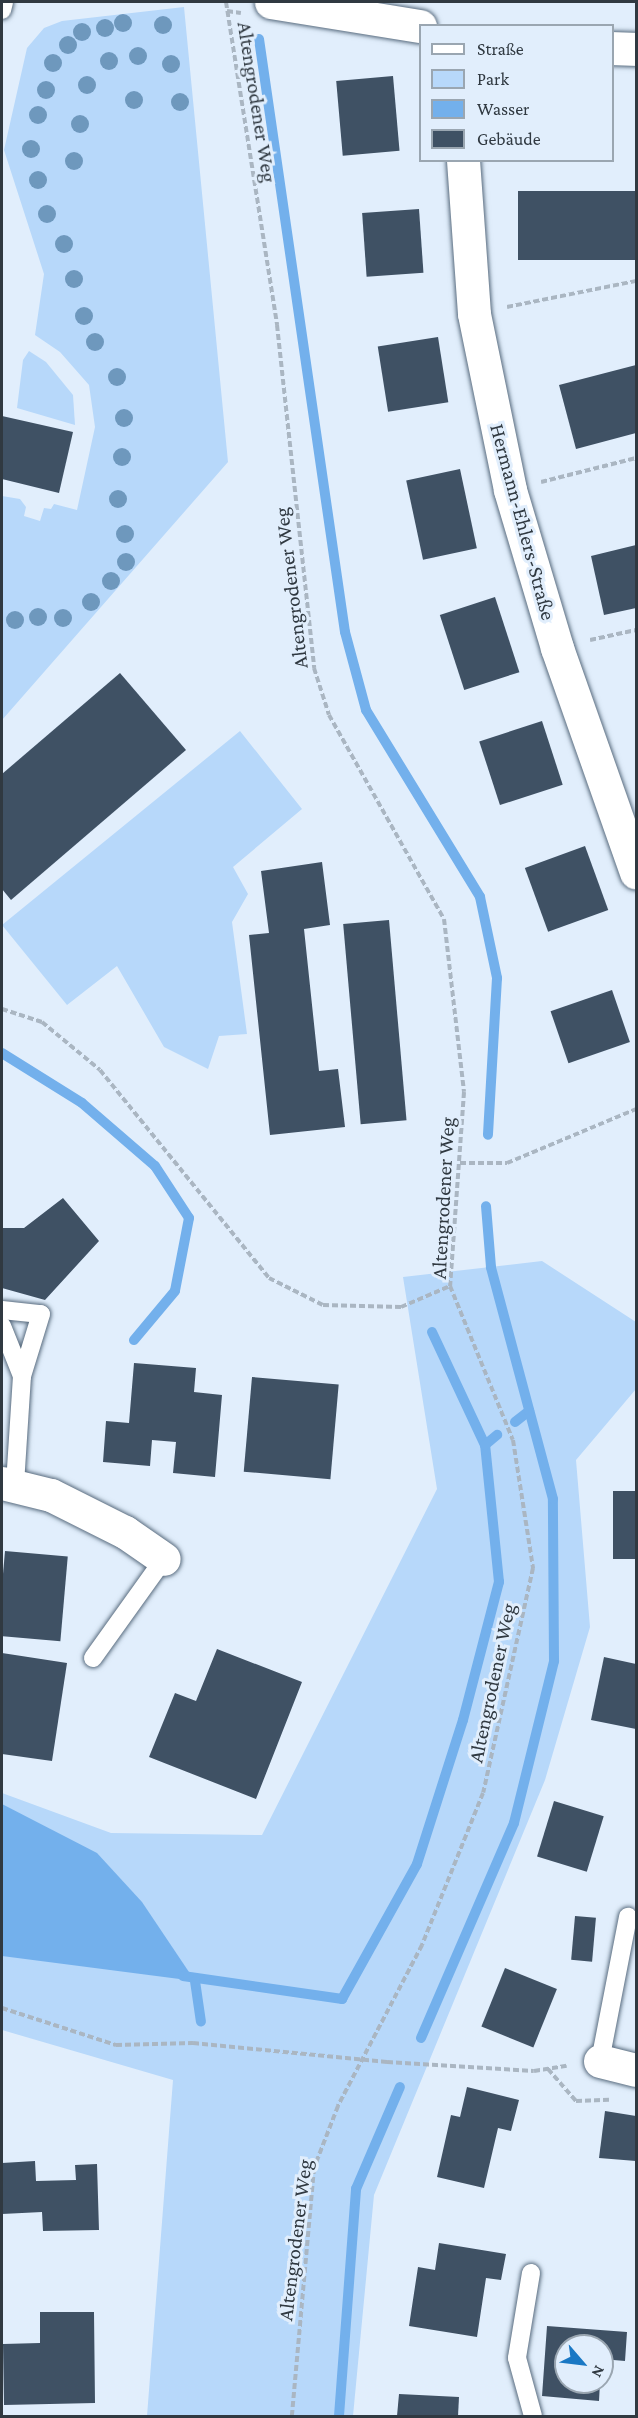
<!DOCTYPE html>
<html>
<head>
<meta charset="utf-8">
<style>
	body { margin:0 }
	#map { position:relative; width:638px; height:2418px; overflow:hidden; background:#e1eefc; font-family:"Crimson Pro",serif }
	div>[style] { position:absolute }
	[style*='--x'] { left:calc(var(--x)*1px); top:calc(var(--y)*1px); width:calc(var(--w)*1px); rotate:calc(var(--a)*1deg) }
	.green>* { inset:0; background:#b7d8fa }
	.water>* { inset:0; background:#73b0ec }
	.stream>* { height:10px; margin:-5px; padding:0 5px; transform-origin:5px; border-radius:5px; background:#73b0ec }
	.building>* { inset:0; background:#3f5164; transform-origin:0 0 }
	.path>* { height:4px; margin-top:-2px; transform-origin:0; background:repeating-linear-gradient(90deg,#aab6c2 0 6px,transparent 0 9px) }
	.roads { filter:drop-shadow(0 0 2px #596c7f) drop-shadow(0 0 2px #596c7f) }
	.lane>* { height:18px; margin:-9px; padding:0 9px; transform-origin:9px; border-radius:9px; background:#fff }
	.street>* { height:33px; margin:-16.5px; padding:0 16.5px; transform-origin:16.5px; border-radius:16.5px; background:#fff }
	.trees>* { width:18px; height:18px; margin:-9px; border-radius:50%; background:#6e98bd }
	span { translate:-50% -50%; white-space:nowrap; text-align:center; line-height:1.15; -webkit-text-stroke:6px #e1eefc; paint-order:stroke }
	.street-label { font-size:21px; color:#303941 }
	.frame { position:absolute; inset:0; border:3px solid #303941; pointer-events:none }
	.legend { position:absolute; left:419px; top:24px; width:195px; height:138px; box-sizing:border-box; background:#e1eefc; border:2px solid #9aa6b1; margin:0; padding:8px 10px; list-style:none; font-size:18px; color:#303941 }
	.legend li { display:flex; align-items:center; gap:12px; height:30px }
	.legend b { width:30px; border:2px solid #9aa6b1 }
	.north { position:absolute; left:554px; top:2334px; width:60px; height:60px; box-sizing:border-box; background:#e1eefc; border:2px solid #9aa6b1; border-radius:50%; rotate:118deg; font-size:16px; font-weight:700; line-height:24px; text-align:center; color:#303941 }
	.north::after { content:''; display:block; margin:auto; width:21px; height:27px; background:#1a78c4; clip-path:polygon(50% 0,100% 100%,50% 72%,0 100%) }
</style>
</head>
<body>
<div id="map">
	<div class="green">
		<i style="clip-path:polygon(184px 7px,228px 462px,2px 720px,2px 496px,20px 499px,26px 507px,24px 516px,40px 521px,44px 508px,51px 509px,54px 504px,77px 510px,95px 427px,89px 385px,60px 352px,35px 335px,44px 274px,4px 150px,27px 48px,44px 28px,62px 21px)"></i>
		<i style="clip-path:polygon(29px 351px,46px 362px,73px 395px,75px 425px,17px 408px,23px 360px)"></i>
		<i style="clip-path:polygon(240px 731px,302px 809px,233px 867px,248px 894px,232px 922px,247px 1034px,219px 1036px,208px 1069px,164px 1047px,117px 966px,67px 1005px,2px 925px)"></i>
		<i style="clip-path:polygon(542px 1261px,636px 1322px,636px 1389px,576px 1460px,590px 1627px,545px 1780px,374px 2195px,353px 2416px,147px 2416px,173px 2080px,2px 2030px,2px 1793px,111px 1833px,262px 1835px,437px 1489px,403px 1277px)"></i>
	</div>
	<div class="water">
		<i style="clip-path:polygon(2px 1804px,97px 1853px,142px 1902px,195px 1981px,2px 1956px)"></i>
	</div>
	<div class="stream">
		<i style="--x:259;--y:39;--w:599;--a:81.75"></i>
		<i style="--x:345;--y:632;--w:81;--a:74.9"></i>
		<i style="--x:366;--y:710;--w:219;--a:58.6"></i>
		<i style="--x:480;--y:897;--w:83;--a:78.1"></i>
		<i style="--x:497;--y:978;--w:157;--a:93.3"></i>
		<i style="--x:2;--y:1053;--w:94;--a:32"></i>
		<i style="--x:82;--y:1103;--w:96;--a:40.8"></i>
		<i style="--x:155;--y:1166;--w:62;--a:56.8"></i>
		<i style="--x:189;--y:1218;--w:74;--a:100.9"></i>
		<i style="--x:175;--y:1291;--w:64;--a:129.9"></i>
		<i style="--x:432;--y:1332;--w:125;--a:64.9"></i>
		<i style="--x:515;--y:1422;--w:18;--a:-38"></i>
		<i style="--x:183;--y:1976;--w:161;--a:8.2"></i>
		<i style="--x:342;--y:1999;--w:154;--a:-60.9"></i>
		<i style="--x:417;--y:1864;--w:151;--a:-72.3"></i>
		<i style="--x:463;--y:1720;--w:143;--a:-75.4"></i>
		<i style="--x:499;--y:1582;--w:138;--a:-95.8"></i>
		<i style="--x:485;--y:1445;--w:16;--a:-40"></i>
		<i style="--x:195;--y:1981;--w:41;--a:81.7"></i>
		<i style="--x:421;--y:2038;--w:234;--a:-66.6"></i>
		<i style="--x:514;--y:1823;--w:167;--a:-76.1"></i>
		<i style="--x:554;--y:1661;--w:162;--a:-90.4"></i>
		<i style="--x:553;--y:1499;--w:240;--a:-105"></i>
		<i style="--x:491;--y:1267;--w:61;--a:-94.7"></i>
		<i style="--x:339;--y:2416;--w:228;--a:-85.7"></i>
		<i style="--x:356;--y:2189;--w:111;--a:-66.7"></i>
	</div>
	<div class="building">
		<i style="left:393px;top:76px;width:75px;height:57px;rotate:85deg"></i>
		<i style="left:636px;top:191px;width:69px;height:118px;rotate:90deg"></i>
		<i style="left:419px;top:209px;width:64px;height:57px;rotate:86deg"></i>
		<i style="left:438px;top:337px;width:66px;height:61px;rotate:81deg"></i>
		<i style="clip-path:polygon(636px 365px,636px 433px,576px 449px,559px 385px)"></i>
		<i style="clip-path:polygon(2px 416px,73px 432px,59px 493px,2px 479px)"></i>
		<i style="left:460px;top:469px;width:81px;height:55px;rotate:78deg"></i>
		<i style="clip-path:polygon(636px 545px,636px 608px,604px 615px,591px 556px)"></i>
		<i style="left:495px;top:597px;width:79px;height:58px;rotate:72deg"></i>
		<i style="clip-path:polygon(120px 673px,186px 750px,11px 900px,2px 889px,2px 774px)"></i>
		<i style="left:542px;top:721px;width:67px;height:66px;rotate:72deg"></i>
		<i style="left:585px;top:846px;width:68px;height:64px;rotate:70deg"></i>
		<i style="clip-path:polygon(322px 862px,330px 925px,304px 929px,319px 1071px,338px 1069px,345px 1127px,270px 1135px,249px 935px,269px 933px,261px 871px)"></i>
		<i style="left:389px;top:920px;width:201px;height:46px;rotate:85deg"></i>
		<i style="left:612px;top:990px;width:55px;height:65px;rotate:71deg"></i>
		<i style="clip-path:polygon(63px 1198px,99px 1241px,45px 1300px,2px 1288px,2px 1228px,24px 1228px)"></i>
		<i style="clip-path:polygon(134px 1363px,196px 1368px,194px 1392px,222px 1395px,215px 1477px,173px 1473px,176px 1442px,152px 1440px,150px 1466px,103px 1462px,106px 1421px,129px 1423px)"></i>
		<i style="left:252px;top:1377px;width:87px;height:95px;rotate:5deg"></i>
		<i style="left:613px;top:1491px;width:23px;height:68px"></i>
		<i style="left:5px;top:1551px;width:63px;height:85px;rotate:5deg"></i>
		<i style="clip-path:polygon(217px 1649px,302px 1682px,256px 1799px,149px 1757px,175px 1693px,196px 1701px)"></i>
		<i style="clip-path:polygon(2px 1653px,67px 1663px,52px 1761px,2px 1754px)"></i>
		<i style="clip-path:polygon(604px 1657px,636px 1664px,636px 1729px,591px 1720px)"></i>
		<i style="left:554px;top:1801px;width:52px;height:58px;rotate:17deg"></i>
		<i style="left:575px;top:1916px;width:21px;height:44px;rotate:5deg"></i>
		<i style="left:505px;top:1968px;width:56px;height:63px;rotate:22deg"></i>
		<i style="clip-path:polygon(467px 2087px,519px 2100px,511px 2131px,498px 2128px,484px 2188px,437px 2177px,451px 2115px,460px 2117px)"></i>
		<i style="clip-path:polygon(605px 2111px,636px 2116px,636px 2161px,599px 2158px)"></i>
		<i style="clip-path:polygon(35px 2161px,36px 2181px,76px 2180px,75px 2165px,97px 2164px,99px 2230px,43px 2231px,42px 2212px,2px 2214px,2px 2163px)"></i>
		<i style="clip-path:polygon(439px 2243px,506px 2254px,501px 2280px,486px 2278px,477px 2337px,409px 2326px,418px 2267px,435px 2270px)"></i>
		<i style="clip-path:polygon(40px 2312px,94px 2312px,95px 2403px,4px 2405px,3px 2344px,40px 2343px)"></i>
		<i style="clip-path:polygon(547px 2326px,627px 2332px,625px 2361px,602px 2359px,602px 2346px,566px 2346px,566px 2382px,600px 2382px,599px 2401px,542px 2396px)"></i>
		<i style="clip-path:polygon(399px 2394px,459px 2397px,458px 2416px,397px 2416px)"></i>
	</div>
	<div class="path">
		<i style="--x:226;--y:2;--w:327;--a:81"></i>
		<i style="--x:277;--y:325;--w:345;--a:83.8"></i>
		<i style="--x:314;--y:668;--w:49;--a:72.3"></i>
		<i style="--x:329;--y:715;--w:234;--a:60.6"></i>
		<i style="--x:444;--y:919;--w:174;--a:83.4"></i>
		<i style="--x:464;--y:1092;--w:195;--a:94.1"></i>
		<i style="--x:450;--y:1286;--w:166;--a:67.8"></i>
		<i style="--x:513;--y:1440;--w:130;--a:81.1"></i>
		<i style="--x:533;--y:1568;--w:230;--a:102.5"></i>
		<i style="--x:483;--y:1793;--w:164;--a:111.9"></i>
		<i style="--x:422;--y:1945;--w:182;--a:117.6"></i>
		<i style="--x:338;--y:2106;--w:66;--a:111.2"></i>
		<i style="--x:314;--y:2168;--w:249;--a:95.1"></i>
		<i style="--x:227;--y:11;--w:14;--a:8"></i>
		<i style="--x:507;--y:307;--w:132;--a:-11.4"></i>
		<i style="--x:541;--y:482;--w:98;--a:-14.2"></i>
		<i style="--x:590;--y:640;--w:47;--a:-12.3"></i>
		<i style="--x:2;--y:1009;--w:42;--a:18"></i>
		<i style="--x:42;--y:1022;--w:75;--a:39.6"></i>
		<i style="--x:100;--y:1070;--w:268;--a:50.9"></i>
		<i style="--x:269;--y:1278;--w:60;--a:26.6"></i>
		<i style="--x:323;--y:1305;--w:78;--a:1.5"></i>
		<i style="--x:401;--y:1307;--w:53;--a:-23.2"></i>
		<i style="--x:460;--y:1163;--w:47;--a:0"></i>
		<i style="--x:507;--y:1163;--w:140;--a:-22.7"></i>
		<i style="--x:2;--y:2008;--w:120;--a:18"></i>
		<i style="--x:116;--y:2045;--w:77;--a:-1.5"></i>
		<i style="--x:193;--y:2043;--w:195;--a:5.6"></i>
		<i style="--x:387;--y:2062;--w:147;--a:3.5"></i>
		<i style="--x:534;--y:2071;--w:33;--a:-9"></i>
		<i style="--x:548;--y:2069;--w:43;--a:48.8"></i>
		<i style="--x:576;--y:2101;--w:33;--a:-2"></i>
	</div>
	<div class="roads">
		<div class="lane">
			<i style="--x:2;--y:10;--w:8;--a:-76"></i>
			<i style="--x:2;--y:1310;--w:39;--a:6"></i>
			<i style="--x:41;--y:1314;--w:65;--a:107"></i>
			<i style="--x:22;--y:1376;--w:108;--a:93.7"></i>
			<i style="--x:2;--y:1326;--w:54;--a:68.2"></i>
			<i style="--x:93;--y:1658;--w:122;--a:-54.4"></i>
			<i style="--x:600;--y:2061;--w:147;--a:-79"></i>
			<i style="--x:531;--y:2273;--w:86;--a:99.4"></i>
			<i style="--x:517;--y:2358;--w:60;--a:74.6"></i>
		</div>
		<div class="street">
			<i style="--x:271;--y:2;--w:151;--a:9.2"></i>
			<i style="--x:612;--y:48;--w:24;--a:2"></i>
			<i style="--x:463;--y:160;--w:154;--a:85.9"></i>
			<i style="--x:474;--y:314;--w:180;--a:78.4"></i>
			<i style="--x:510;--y:490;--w:165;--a:73.4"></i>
			<i style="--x:557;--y:648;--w:238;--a:70.6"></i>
			<i style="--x:2;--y:1483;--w:50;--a:13.8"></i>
			<i style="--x:51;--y:1495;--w:83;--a:26.6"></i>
			<i style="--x:125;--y:1532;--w:47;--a:34.7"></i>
			<i style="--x:600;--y:2061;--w:37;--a:14"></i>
		</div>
	</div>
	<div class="trees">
		<i style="left:123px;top:23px"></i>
		<i style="left:163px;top:25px"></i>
		<i style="left:105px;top:28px"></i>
		<i style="left:82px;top:32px"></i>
		<i style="left:68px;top:45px"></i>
		<i style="left:138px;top:56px"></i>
		<i style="left:109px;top:61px"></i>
		<i style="left:53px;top:63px"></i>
		<i style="left:171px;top:64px"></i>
		<i style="left:87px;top:85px"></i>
		<i style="left:46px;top:90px"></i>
		<i style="left:134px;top:100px"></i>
		<i style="left:180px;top:102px"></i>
		<i style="left:38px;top:115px"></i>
		<i style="left:80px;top:124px"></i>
		<i style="left:31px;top:149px"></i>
		<i style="left:74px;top:161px"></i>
		<i style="left:38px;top:180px"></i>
		<i style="left:47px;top:214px"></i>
		<i style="left:64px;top:244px"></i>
		<i style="left:74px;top:279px"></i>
		<i style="left:84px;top:316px"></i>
		<i style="left:95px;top:342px"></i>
		<i style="left:117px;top:377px"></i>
		<i style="left:124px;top:418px"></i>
		<i style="left:122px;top:457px"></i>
		<i style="left:118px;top:499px"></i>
		<i style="left:125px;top:534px"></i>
		<i style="left:126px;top:562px"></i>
		<i style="left:111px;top:581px"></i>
		<i style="left:91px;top:602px"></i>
		<i style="left:38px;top:617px"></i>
		<i style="left:63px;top:618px"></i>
		<i style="left:15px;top:620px"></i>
	</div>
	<div class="street-label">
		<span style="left:257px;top:102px;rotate:81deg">Altengrodener Weg</span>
		<span style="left:523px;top:522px;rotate:75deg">Hermann-Ehlers-Straße</span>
		<span style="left:291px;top:588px;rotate:-97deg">Altengrodener Weg</span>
		<span style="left:443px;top:1198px;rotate:-87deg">Altengrodener Weg</span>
		<span style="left:492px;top:1683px;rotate:-78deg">Altengrodener Weg</span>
		<span style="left:295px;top:2240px;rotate:-83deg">Altengrodener Weg</span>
	</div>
	<div class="frame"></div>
	<ul class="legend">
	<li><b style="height:8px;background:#fff"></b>Straße</li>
	<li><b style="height:16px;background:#b7d8fa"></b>Park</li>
	<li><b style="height:16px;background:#73b0ec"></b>Wasser</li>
	<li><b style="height:16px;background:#3f5164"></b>Gebäude</li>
	</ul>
	<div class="north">N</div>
</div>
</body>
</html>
